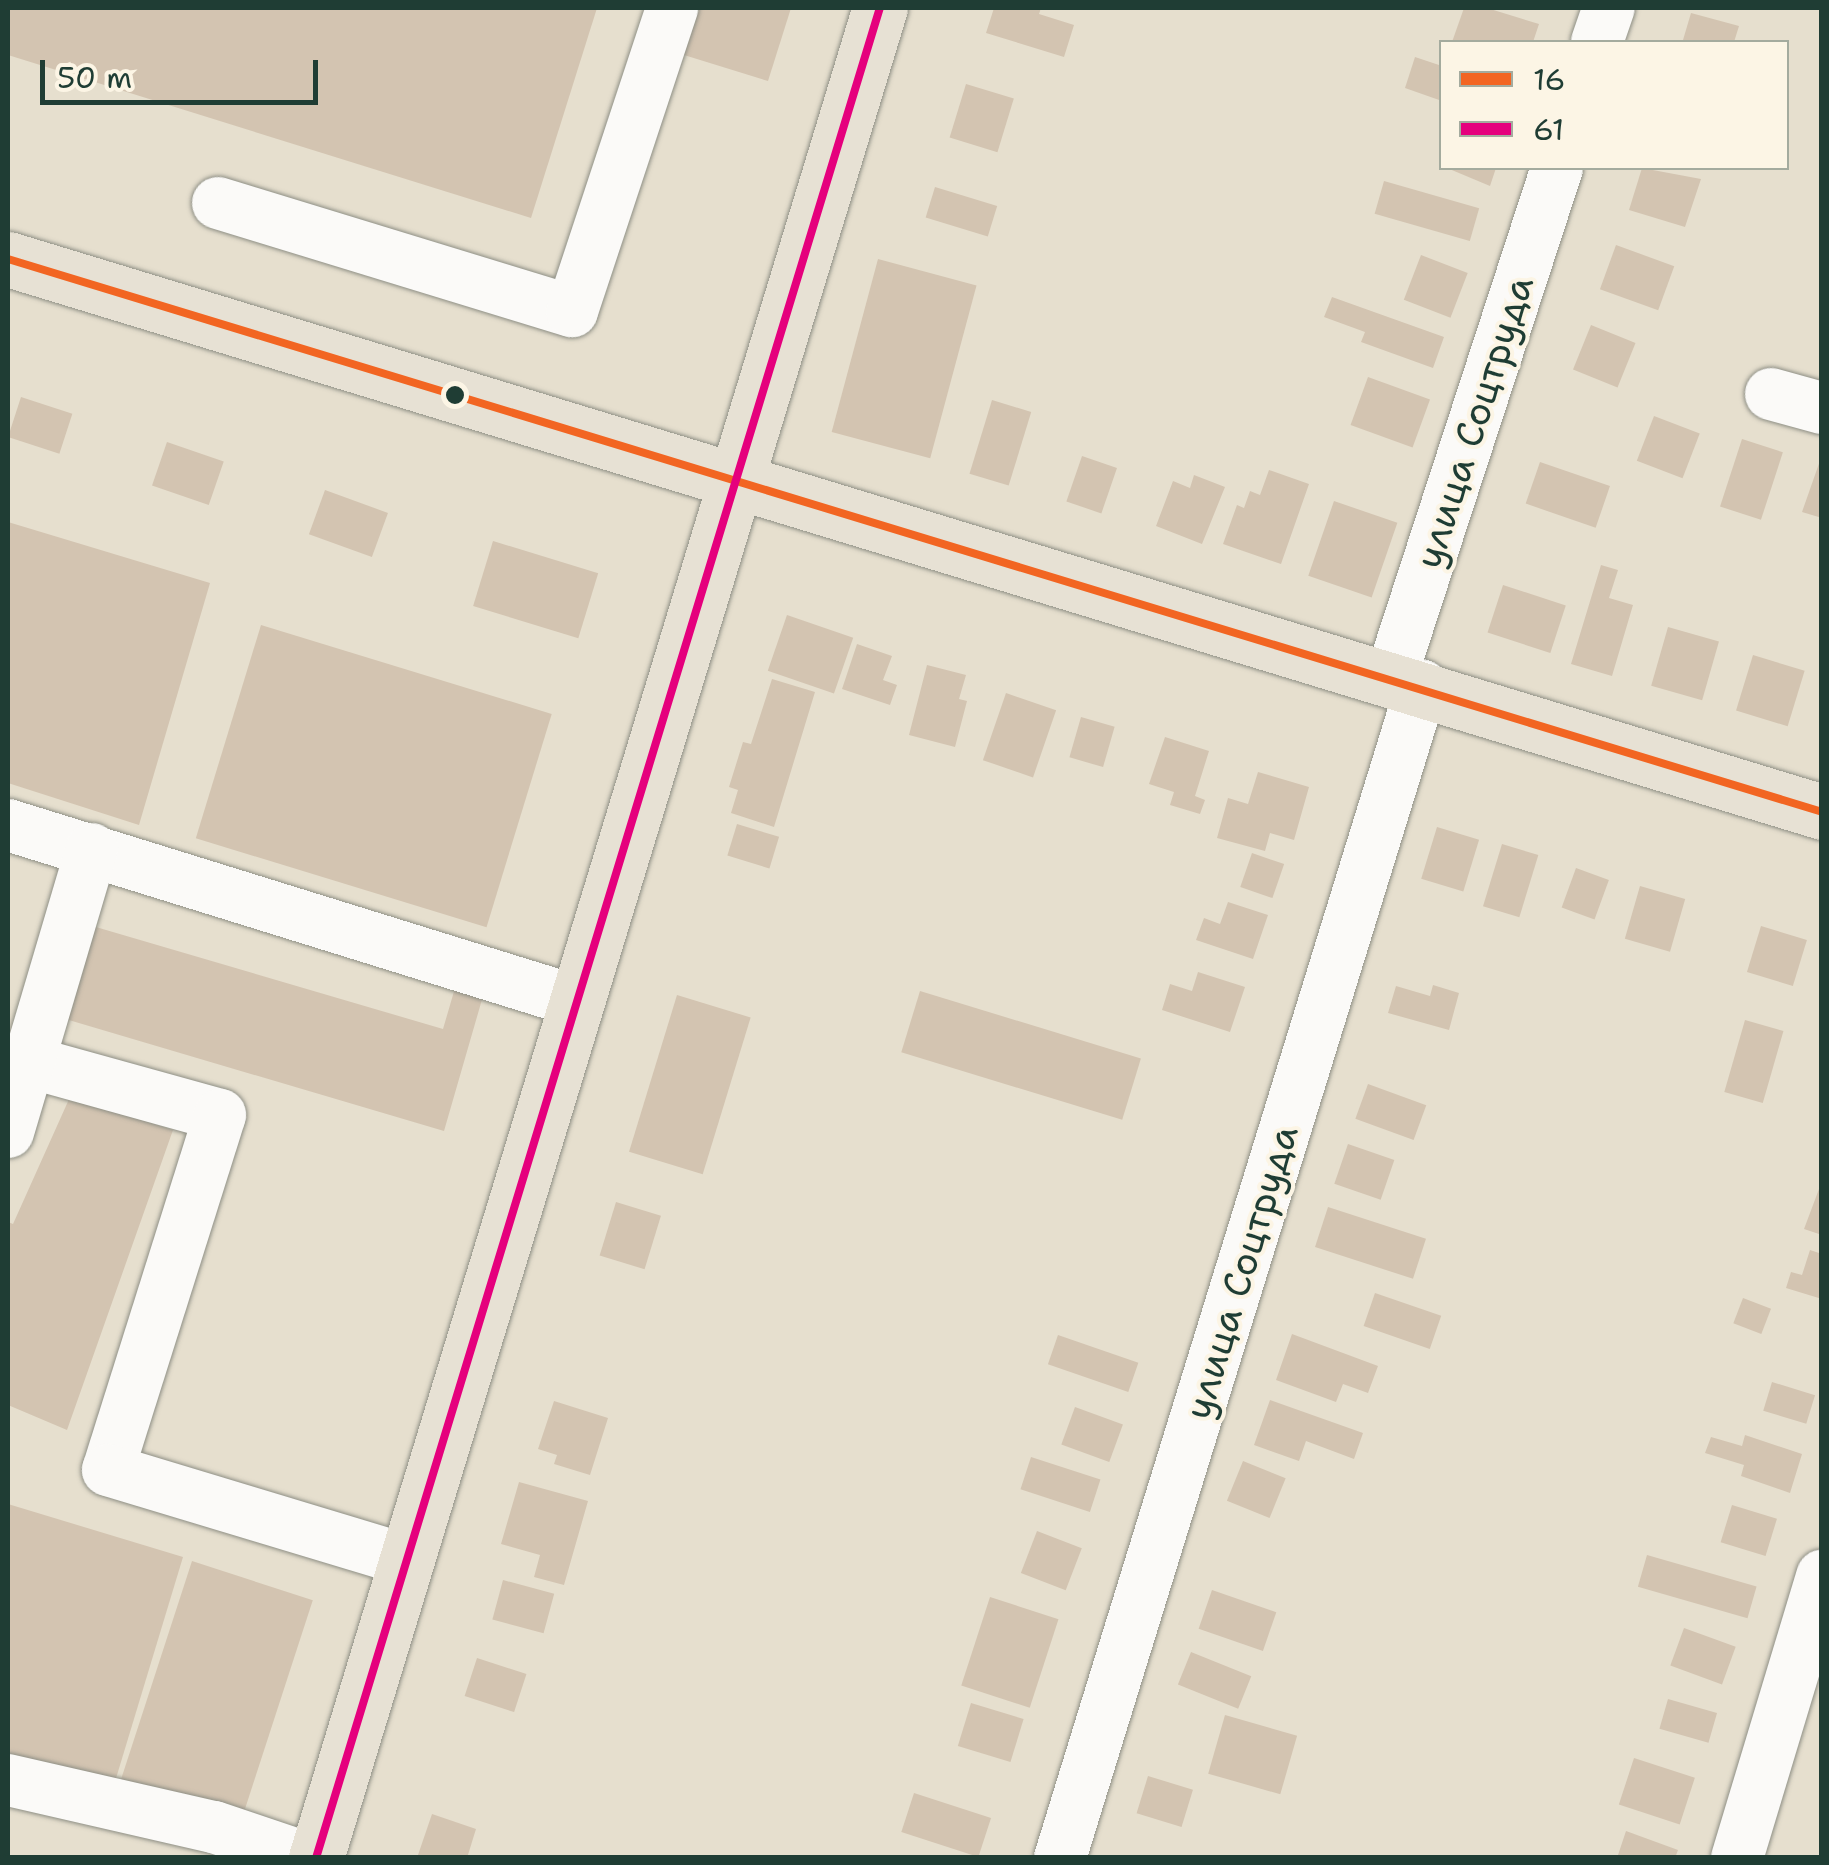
<!DOCTYPE html>
<html>
<head>
<meta charset="utf-8">
<style>
	body { margin:0 }
	#map { position:relative; width:1829px; height:1865px; overflow:hidden; background:#e6dfce; font-family:"Shantell Sans",sans-serif }
	div>[style] { position:absolute }
	[style*='--x'] { left:calc(var(--x)*1px); top:calc(var(--y)*1px); width:calc(var(--w)*1px); rotate:calc(var(--a)*1deg) }
	.building>* { inset:0; background:#d3c4b1; transform-origin:0 0 }
	.roads { filter:drop-shadow(0 0 2px #8e8f85) drop-shadow(0 0 2px #8e8f85) }
	.minor>* { height:52px; margin:-26px; padding:0 26px; transform-origin:26px; border-radius:26px; background:#fbfaf8 }
	.major>* { height:55px; margin:-27.5px; padding:0 27.5px; transform-origin:27.5px; border-radius:27.5px; background:#e7e1d4 }
	.bus-1>* { height:8px; margin:-4px; padding:0 4px; transform-origin:4px; border-radius:4px; background:#f26522 }
	.bus-2>* { height:8px; margin:-4px; padding:0 4px; transform-origin:4px; border-radius:4px; background:#e5007d }
	.dots>* { width:28px; height:28px; translate:-50% -50%; box-sizing:border-box; border:5px solid #fcf5e5; border-radius:50% }
	span { translate:-50% -50%; white-space:nowrap; text-align:center; line-height:1.15; -webkit-text-stroke:8px #fcf5e5; paint-order:stroke }
	.street-label { font-size:38px; color:#1f3d34 }
	.frame { position:absolute; inset:0; border:10px solid #1f3d34; pointer-events:none }
	.legend { position:absolute; left:1439px; top:40px; width:350px; height:130px; box-sizing:border-box; background:#fcf5e5; border:2px solid #a4ab9e; margin:0; padding:12px 18px; list-style:none; font-size:30px; color:#1f3d34 }
	.legend li { display:flex; align-items:center; gap:20px; height:50px }
	.legend b { width:50px; border:2px solid #a4ab9e }
	.scale { position:absolute; left:40px; top:60px; width:278px; height:45px; box-sizing:border-box; border:5px solid #1f3d34; border-top:0; padding-left:12px; font-size:30px; line-height:35px; white-space:nowrap; color:#1f3d34; -webkit-text-stroke:8px #fcf5e5; paint-order:stroke }
</style>
</head>
<body>
<div id="map">
	<div class="building">
		<i style="clip-path:polygon(8px 8px,597px 8px,531px 218px,8px 55px)"></i>
		<i style="clip-path:polygon(698px 8px,791px 8px,768px 81px,684px 55px)"></i>
		<i style="clip-path:polygon(994px 8px,1041px 8px,1039px 14px,1074px 25px,1064px 57px,986px 33px)"></i>
		<i style="clip-path:polygon(1464px 8px,1487px 8px,1539px 24px,1533px 42px,1452px 42px)"></i>
		<i style="clip-path:polygon(1691px 13px,1739px 26px,1734px 42px,1683px 40px)"></i>
		<i style="clip-path:polygon(1415px 57px,1442px 66px,1442px 101px,1405px 88px)"></i>
		<i style="left:966px;top:84px;width:50px;height:56px;rotate:17deg"></i>
		<i style="clip-path:polygon(1447px 168px,1496px 168px,1490px 186px)"></i>
		<i style="clip-path:polygon(1642px 168px,1701px 179px,1685px 227px,1629px 210px)"></i>
		<i style="left:1384px;top:181px;width:99px;height:34px;rotate:16deg"></i>
		<i style="left:935px;top:187px;width:65px;height:32px;rotate:17deg"></i>
		<i style="left:1616px;top:245px;width:62px;height:47px;rotate:20deg"></i>
		<i style="left:1421px;top:255px;width:50px;height:48px;rotate:21deg"></i>
		<i style="left:878px;top:259px;width:102px;height:179px;rotate:15deg"></i>
		<i style="clip-path:polygon(1332px 297px,1444px 337px,1433px 368px,1361px 342px,1365px 332px,1324px 317px)"></i>
		<i style="left:1591px;top:325px;width:48px;height:48px;rotate:22deg"></i>
		<i style="left:1368px;top:377px;width:66px;height:51px;rotate:20deg"></i>
		<i style="left:21px;top:397px;width:54px;height:42px;rotate:18deg"></i>
		<i style="left:992px;top:400px;width:41px;height:77px;rotate:17deg"></i>
		<i style="left:1654px;top:416px;width:49px;height:48px;rotate:21deg"></i>
		<i style="left:1742px;top:439px;width:43px;height:71px;rotate:18deg"></i>
		<i style="left:167px;top:442px;width:60px;height:46px;rotate:19deg"></i>
		<i style="clip-path:polygon(1822px 455px,1822px 518px,1802px 512px)"></i>
		<i style="left:1082px;top:456px;width:37px;height:48px;rotate:19deg"></i>
		<i style="left:1540px;top:462px;width:74px;height:44px;rotate:19deg"></i>
		<i style="clip-path:polygon(1269px 470px,1309px 484px,1281px 564px,1223px 544px,1237px 505px,1244px 508px,1250px 491px,1260px 495px)"></i>
		<i style="clip-path:polygon(1194px 475px,1225px 487px,1202px 544px,1156px 526px,1173px 481px,1190px 488px)"></i>
		<i style="left:325px;top:490px;width:67px;height:47px;rotate:20deg"></i>
		<i style="left:1334px;top:501px;width:67px;height:79px;rotate:19deg"></i>
		<i style="clip-path:polygon(8px 522px,210px 583px,139px 825px,8px 783px)"></i>
		<i style="left:493px;top:541px;width:110px;height:68px;rotate:17deg"></i>
		<i style="clip-path:polygon(1601px 565px,1618px 570px,1609px 598px,1633px 605px,1612px 676px,1571px 664px)"></i>
		<i style="left:1503px;top:585px;width:66px;height:50px;rotate:18deg"></i>
		<i style="left:787px;top:615px;width:70px;height:59px;rotate:19deg"></i>
		<i style="left:261px;top:625px;width:304px;height:223px;rotate:17deg"></i>
		<i style="left:1668px;top:627px;width:53px;height:61px;rotate:16deg"></i>
		<i style="clip-path:polygon(857px 644px,892px 656px,883px 680px,897px 685px,890px 705px,842px 689px)"></i>
		<i style="left:1753px;top:655px;width:54px;height:58px;rotate:17deg"></i>
		<i style="clip-path:polygon(927px 665px,966px 675px,959px 699px,967px 701px,955px 747px,909px 735px)"></i>
		<i style="clip-path:polygon(772px 679px,815px 692px,774px 827px,731px 813px,738px 790px,729px 787px,743px 742px,751px 744px)"></i>
		<i style="left:1006px;top:693px;width:53px;height:71px;rotate:19deg"></i>
		<i style="left:1081px;top:717px;width:35px;height:42px;rotate:16deg"></i>
		<i style="clip-path:polygon(1165px 737px,1209px 751px,1195px 796px,1205px 800px,1200px 814px,1170px 805px,1174px 792px,1149px 784px)"></i>
		<i style="clip-path:polygon(1258px 772px,1309px 787px,1294px 840px,1270px 833px,1265px 851px,1217px 838px,1228px 798px,1248px 804px)"></i>
		<i style="left:737px;top:824px;width:44px;height:33px;rotate:17deg"></i>
		<i style="left:1437px;top:827px;width:44px;height:54px;rotate:17deg"></i>
		<i style="left:1502px;top:844px;width:38px;height:65px;rotate:17deg"></i>
		<i style="left:1252px;top:853px;width:34px;height:36px;rotate:19deg"></i>
		<i style="left:1576px;top:868px;width:35px;height:42px;rotate:20deg"></i>
		<i style="left:1640px;top:886px;width:47px;height:55px;rotate:16deg"></i>
		<i style="clip-path:polygon(1228px 902px,1268px 915px,1253px 959px,1196px 940px,1204px 918px,1220px 924px)"></i>
		<i style="clip-path:polygon(89px 925px,443px 1029px,455px 988px,483px 996px,444px 1131px,62px 1018px)"></i>
		<i style="left:1761px;top:926px;width:48px;height:48px;rotate:17deg"></i>
		<i style="clip-path:polygon(1198px 972px,1245px 987px,1230px 1032px,1162px 1010px,1170px 984px,1192px 991px)"></i>
		<i style="clip-path:polygon(1433px 985px,1459px 993px,1449px 1030px,1388px 1013px,1396px 986px,1430px 996px)"></i>
		<i style="left:920px;top:991px;width:231px;height:64px;rotate:17deg"></i>
		<i style="left:677px;top:995px;width:77px;height:164px;rotate:17deg"></i>
		<i style="left:1745px;top:1020px;width:40px;height:75px;rotate:16deg"></i>
		<i style="left:1368px;top:1084px;width:62px;height:37px;rotate:20deg"></i>
		<i style="clip-path:polygon(70px 1097px,173px 1130px,67px 1430px,8px 1405px,8px 1222px,13px 1224px)"></i>
		<i style="left:1348px;top:1144px;width:49px;height:42px;rotate:19deg"></i>
		<i style="clip-path:polygon(1822px 1181px,1822px 1235px,1804px 1229px)"></i>
		<i style="left:616px;top:1202px;width:47px;height:56px;rotate:17deg"></i>
		<i style="left:1328px;top:1207px;width:103px;height:42px;rotate:18deg"></i>
		<i style="clip-path:polygon(1810px 1250px,1822px 1254px,1822px 1299px,1786px 1288px,1791px 1272px,1802px 1275px)"></i>
		<i style="left:1375px;top:1293px;width:70px;height:35px;rotate:19deg"></i>
		<i style="left:1743px;top:1298px;width:30px;height:27px;rotate:21deg"></i>
		<i style="clip-path:polygon(1292px 1334px,1378px 1366px,1368px 1393px,1343px 1384px,1336px 1402px,1276px 1380px)"></i>
		<i style="left:1058px;top:1335px;width:85px;height:31px;rotate:19deg"></i>
		<i style="left:1772px;top:1382px;width:45px;height:30px;rotate:17deg"></i>
		<i style="clip-path:polygon(1270px 1400px,1363px 1433px,1354px 1459px,1306px 1441px,1299px 1461px,1254px 1445px)"></i>
		<i style="clip-path:polygon(554px 1401px,608px 1418px,590px 1475px,554px 1464px,557px 1455px,538px 1449px)"></i>
		<i style="left:1075px;top:1407px;width:51px;height:40px;rotate:20deg"></i>
		<i style="clip-path:polygon(1745px 1435px,1802px 1454px,1790px 1493px,1741px 1476px,1744px 1465px,1705px 1453px,1711px 1437px,1742px 1446px)"></i>
		<i style="left:1031px;top:1457px;width:73px;height:34px;rotate:18deg"></i>
		<i style="left:1243px;top:1461px;width:46px;height:43px;rotate:22deg"></i>
		<i style="clip-path:polygon(519px 1482px,588px 1501px,564px 1585px,534px 1577px,540px 1555px,501px 1544px)"></i>
		<i style="clip-path:polygon(8px 1504px,183px 1557px,114px 1785px,8px 1753px)"></i>
		<i style="left:1732px;top:1505px;width:47px;height:39px;rotate:17deg"></i>
		<i style="left:1037px;top:1531px;width:48px;height:45px;rotate:21deg"></i>
		<i style="left:1647px;top:1555px;width:114px;height:33px;rotate:16deg"></i>
		<i style="left:192px;top:1561px;width:127px;height:237px;rotate:18deg"></i>
		<i style="left:503px;top:1580px;width:53px;height:41px;rotate:15deg"></i>
		<i style="left:1212px;top:1590px;width:68px;height:41px;rotate:19deg"></i>
		<i style="left:990px;top:1597px;width:72px;height:93px;rotate:18deg"></i>
		<i style="left:1684px;top:1628px;width:55px;height:40px;rotate:20deg"></i>
		<i style="left:1191px;top:1652px;width:65px;height:35px;rotate:22deg"></i>
		<i style="left:477px;top:1658px;width:52px;height:40px;rotate:18deg"></i>
		<i style="left:1668px;top:1699px;width:51px;height:31px;rotate:16deg"></i>
		<i style="left:971px;top:1703px;width:55px;height:45px;rotate:17deg"></i>
		<i style="left:1225px;top:1715px;width:75px;height:61px;rotate:16deg"></i>
		<i style="left:1634px;top:1758px;width:64px;height:49px;rotate:18deg"></i>
		<i style="left:1148px;top:1776px;width:47px;height:39px;rotate:17deg"></i>
		<i style="left:914px;top:1793px;width:81px;height:41px;rotate:18deg"></i>
		<i style="clip-path:polygon(432px 1814px,476px 1829px,467px 1858px,418px 1855px)"></i>
		<i style="clip-path:polygon(1626px 1831px,1678px 1850px,1675px 1858px,1617px 1858px)"></i>
	</div>
	<div class="roads">
		<div class="minor">
			<i style="--x:1597;--y:42;--w:36;--a:-71"></i>
			<i style="--x:218;--y:203;--w:370;--a:17"></i>
			<i style="--x:572;--y:311;--w:319;--a:-71.7"></i>
			<i style="--x:1771;--y:394;--w:53;--a:15.4"></i>
			<i style="--x:1391;--y:677;--w:535;--a:-71.94"></i>
			<i style="--x:8;--y:825;--w:594;--a:17.24"></i>
			<i style="--x:29;--y:1062;--w:198;--a:15.5"></i>
			<i style="--x:220;--y:1115;--w:372;--a:107.5"></i>
			<i style="--x:108;--y:1470;--w:311;--a:16.8"></i>
			<i style="--x:8;--y:1132;--w:295;--a:-73.5"></i>
			<i style="--x:8;--y:1780;--w:211;--a:12.9"></i>
			<i style="--x:214;--y:1827;--w:97;--a:18.6"></i>
			<i style="--x:1060;--y:1858;--w:1227;--a:-72.84"></i>
			<i style="--x:1737;--y:1858;--w:295;--a:-73.2"></i>
		</div>
		<div class="major">
			<i style="--x:8;--y:259;--w:1896;--a:16.95"></i>
			<i style="--x:316;--y:1858;--w:1934;--a:-73.05"></i>
		</div>
	</div>
	<div class="bus-1">
		<i style="--x:8;--y:259;--w:1896;--a:16.95"></i>
	</div>
	<div class="bus-2">
		<i style="--x:316;--y:1858;--w:1934;--a:-73.05"></i>
	</div>
	<div class="dots">
		<i style="left:455px;top:395px;background:#1f3d34"></i>
	</div>
	<div class="street-label">
		<span style="left:1474px;top:422px;rotate:-72deg">улица Соцтруда</span>
		<span style="left:1241px;top:1272px;rotate:-73deg">улица Соцтруда</span>
	</div>
	<div class="frame"></div>
	<ul class="legend">
	<li><b style="height:12px;background:#f26522"></b>16</li>
	<li><b style="height:12px;background:#e5007d"></b>61</li>
	</ul>
	<div class="scale">50 m</div>
</div>
</body>
</html>
